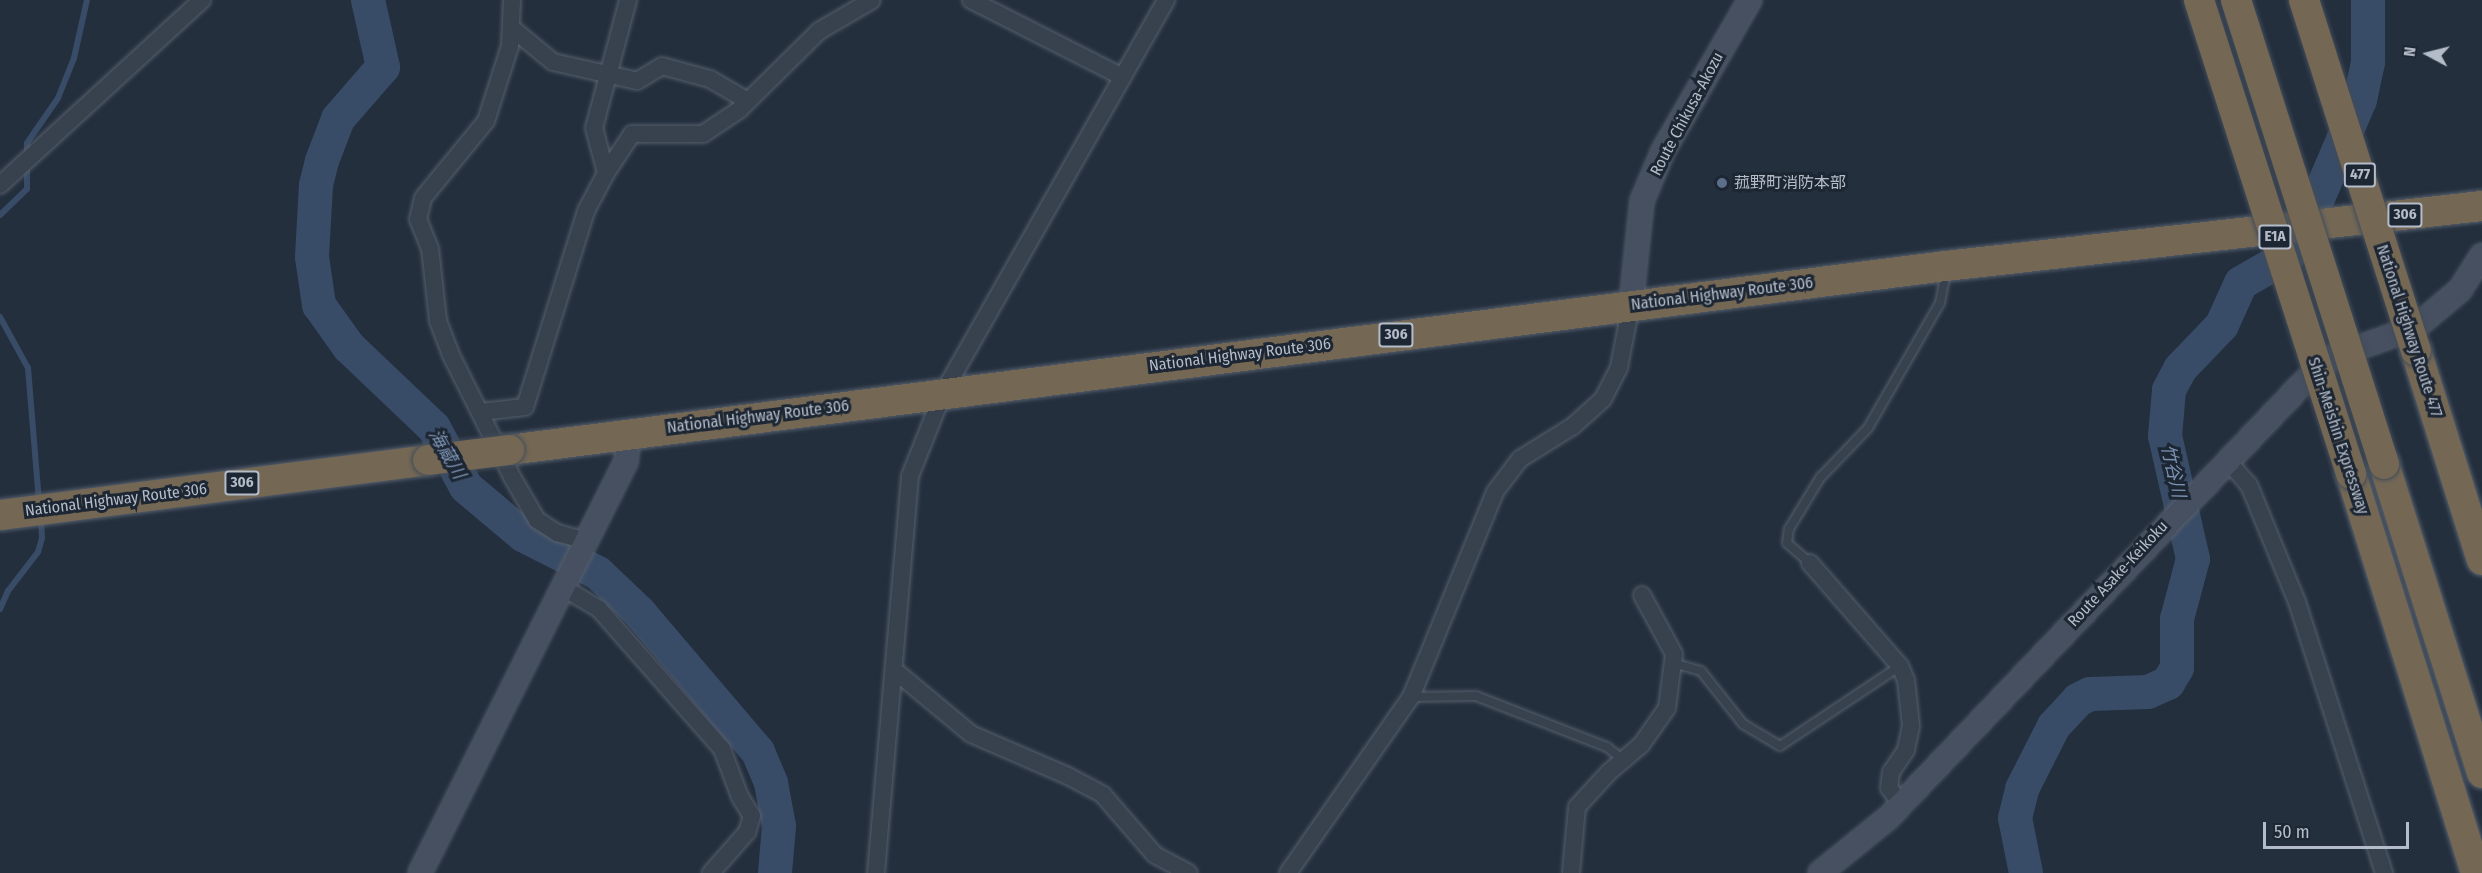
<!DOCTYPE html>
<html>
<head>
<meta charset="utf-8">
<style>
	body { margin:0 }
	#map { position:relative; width:2482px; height:873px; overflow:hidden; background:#242f3e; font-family:"Fira Sans Condensed","Noto Sans JP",sans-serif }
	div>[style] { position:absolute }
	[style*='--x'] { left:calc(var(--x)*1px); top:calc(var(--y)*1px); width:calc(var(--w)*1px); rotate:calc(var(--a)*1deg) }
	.stream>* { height:6px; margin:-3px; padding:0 3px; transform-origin:3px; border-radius:3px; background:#394c67 }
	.river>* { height:34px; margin:-17px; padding:0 17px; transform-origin:17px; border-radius:17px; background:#394c67 }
	.roads { filter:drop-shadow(0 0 2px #565f6c) drop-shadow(0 0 2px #565f6c) }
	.lane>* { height:8px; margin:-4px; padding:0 4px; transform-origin:4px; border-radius:4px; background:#38414e }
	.street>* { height:16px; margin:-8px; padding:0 8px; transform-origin:8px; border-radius:8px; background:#38414e }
	.secondary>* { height:22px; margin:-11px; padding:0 11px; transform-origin:11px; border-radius:11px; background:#465061 }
	.highway>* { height:30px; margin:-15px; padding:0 15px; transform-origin:15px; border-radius:15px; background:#746855 }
	.bridges { filter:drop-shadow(0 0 2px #434c59) drop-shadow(0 0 2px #434c59) }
	.highway-bridge>* { height:30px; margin:-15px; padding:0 15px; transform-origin:15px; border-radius:15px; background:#746855 }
	.dots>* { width:16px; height:16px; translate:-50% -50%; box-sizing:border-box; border:3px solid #1d2633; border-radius:50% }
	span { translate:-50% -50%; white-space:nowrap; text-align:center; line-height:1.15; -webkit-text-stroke:6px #1d2633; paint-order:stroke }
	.shield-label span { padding:2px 4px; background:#1d2633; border:2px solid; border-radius:4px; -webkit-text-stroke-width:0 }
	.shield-label { font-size:15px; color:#b4bcc9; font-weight:700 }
	.street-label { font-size:16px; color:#b4bcc9 }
	.poi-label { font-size:16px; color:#b4bcc9 }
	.left { translate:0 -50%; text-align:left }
	.water-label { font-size:18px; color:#7c92b1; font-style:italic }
	.north { position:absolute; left:2398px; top:24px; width:60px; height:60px; -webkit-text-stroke:4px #1d2633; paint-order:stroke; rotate:277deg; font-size:16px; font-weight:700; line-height:24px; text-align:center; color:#b4bcc9 }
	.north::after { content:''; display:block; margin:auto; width:21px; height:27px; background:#b4bcc9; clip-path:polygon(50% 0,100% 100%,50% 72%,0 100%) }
	.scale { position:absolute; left:2263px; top:822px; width:146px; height:27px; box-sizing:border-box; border:3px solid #b4bcc9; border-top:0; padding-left:8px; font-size:18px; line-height:21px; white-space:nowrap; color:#b4bcc9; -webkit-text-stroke:4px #1d2633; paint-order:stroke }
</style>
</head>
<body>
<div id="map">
	<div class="stream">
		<i style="--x:0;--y:215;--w:37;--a:-44"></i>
		<i style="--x:27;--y:189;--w:46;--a:-90"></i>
		<i style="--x:27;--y:143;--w:55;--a:-55.4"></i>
		<i style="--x:58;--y:98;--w:43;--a:-68.2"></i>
		<i style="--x:74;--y:58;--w:59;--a:-77.4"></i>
		<i style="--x:0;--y:317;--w:58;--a:61.2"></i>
		<i style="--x:28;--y:368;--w:133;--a:85.3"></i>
		<i style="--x:0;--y:609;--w:20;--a:-66"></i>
		<i style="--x:8;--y:591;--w:49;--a:-52.4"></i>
		<i style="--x:38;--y:552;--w:15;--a:-74"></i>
		<i style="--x:42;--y:538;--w:21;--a:-93"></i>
	</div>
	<div class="river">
		<i style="--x:368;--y:0;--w:69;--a:77.4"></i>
		<i style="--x:383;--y:67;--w:69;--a:130.9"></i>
		<i style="--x:338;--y:119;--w:45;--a:110.9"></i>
		<i style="--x:322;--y:161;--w:25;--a:104"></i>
		<i style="--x:316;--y:185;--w:72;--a:93.2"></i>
		<i style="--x:312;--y:257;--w:49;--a:81.7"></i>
		<i style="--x:319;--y:305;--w:52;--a:54.5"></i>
		<i style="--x:349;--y:347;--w:117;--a:43.6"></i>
		<i style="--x:434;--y:428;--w:67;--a:61.5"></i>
		<i style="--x:466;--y:487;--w:75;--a:40.1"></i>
		<i style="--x:523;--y:535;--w:84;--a:26.9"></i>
		<i style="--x:598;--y:573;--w:57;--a:43.6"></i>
		<i style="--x:639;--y:612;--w:184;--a:49.6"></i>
		<i style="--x:758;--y:752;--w:34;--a:67"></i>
		<i style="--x:771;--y:783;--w:44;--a:79.5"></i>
		<i style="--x:779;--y:826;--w:47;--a:94.9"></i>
		<i style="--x:2026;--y:873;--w:56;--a:-101.3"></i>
		<i style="--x:2015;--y:818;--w:30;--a:-76"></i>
		<i style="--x:2022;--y:789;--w:71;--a:-63.1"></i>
		<i style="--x:2054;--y:726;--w:35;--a:-47"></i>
		<i style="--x:2078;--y:700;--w:13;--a:-27"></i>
		<i style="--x:2090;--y:694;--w:58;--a:-2"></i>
		<i style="--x:2148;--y:692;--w:22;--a:-24"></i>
		<i style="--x:2168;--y:683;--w:17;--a:-59"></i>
		<i style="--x:2177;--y:668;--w:49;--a:-90"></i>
		<i style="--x:2177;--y:619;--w:62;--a:-75.1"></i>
		<i style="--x:2193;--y:559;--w:126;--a:-102.8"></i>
		<i style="--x:2165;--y:436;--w:46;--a:-85"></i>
		<i style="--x:2169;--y:390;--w:24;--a:-62"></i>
		<i style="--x:2180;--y:369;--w:61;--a:-46.3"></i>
		<i style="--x:2222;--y:325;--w:46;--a:-65.7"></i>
		<i style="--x:2241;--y:283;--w:54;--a:-29.9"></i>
		<i style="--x:2288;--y:256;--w:17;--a:-50"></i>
		<i style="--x:2299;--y:243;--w:155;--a:-66.9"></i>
		<i style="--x:2360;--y:100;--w:38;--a:-78"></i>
		<i style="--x:2368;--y:63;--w:63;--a:-90"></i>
	</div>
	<div class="roads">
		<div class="lane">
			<i style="--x:1810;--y:563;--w:30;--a:-139"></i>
			<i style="--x:1787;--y:543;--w:14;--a:-82"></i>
			<i style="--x:1789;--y:529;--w:60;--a:-58.7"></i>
			<i style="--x:1820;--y:478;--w:69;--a:-46.2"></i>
			<i style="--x:1868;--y:428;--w:144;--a:-60.1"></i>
			<i style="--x:1940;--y:303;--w:32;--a:-79"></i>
			<i style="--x:1673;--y:663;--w:29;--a:16"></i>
			<i style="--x:1701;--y:671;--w:68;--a:51.6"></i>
			<i style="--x:1743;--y:724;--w:43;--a:30.7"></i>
			<i style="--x:1780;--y:746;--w:144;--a:-33.7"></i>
			<i style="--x:1411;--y:697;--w:65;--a:-0.9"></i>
			<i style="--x:1476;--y:696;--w:141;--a:21.3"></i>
			<i style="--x:1607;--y:747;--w:21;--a:39"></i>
		</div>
		<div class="street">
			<i style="--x:512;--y:0;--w:46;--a:92.5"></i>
			<i style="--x:510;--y:46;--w:79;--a:107.7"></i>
			<i style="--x:486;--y:121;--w:99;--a:129.3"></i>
			<i style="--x:423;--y:198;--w:22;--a:103"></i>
			<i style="--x:418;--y:219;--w:31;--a:68"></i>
			<i style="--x:430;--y:248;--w:73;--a:83.7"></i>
			<i style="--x:438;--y:321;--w:34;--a:69"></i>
			<i style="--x:450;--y:353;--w:139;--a:63.4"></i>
			<i style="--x:512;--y:477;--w:50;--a:59.8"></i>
			<i style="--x:537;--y:520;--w:24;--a:33"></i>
			<i style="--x:557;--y:533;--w:28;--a:15"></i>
			<i style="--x:971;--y:0;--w:170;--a:26.9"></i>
			<i style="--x:513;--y:29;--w:52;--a:39.5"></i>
			<i style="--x:553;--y:62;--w:86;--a:12.7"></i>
			<i style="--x:637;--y:81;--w:29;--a:-31"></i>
			<i style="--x:662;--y:66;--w:50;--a:15.2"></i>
			<i style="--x:710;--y:79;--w:44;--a:30.1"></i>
			<i style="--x:606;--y:173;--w:47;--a:-56.3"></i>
			<i style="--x:632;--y:134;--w:71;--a:0"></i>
			<i style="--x:703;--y:134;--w:43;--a:-33.7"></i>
			<i style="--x:739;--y:110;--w:112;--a:-44.6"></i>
			<i style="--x:819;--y:31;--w:61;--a:-30.3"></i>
			<i style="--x:0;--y:185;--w:274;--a:-42.5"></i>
			<i style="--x:480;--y:412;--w:45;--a:-6.3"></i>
			<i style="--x:525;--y:407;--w:205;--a:-72.7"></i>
			<i style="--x:586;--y:211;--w:43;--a:-62.2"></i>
			<i style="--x:606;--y:173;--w:47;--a:-104.9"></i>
			<i style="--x:594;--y:128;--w:132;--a:-75.1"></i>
			<i style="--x:2227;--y:460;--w:33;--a:49"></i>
			<i style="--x:2249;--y:485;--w:126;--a:67.7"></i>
			<i style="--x:2297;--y:602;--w:285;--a:72.2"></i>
			<i style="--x:1810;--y:563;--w:137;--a:48.9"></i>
			<i style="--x:1900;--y:666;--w:15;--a:67"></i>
			<i style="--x:1906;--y:680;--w:46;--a:83.8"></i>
			<i style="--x:1911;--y:726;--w:25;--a:102"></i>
			<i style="--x:1906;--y:750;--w:27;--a:124"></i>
			<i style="--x:1891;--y:772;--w:16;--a:97"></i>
			<i style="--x:1889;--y:788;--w:20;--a:53"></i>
			<i style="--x:562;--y:587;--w:43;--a:30.7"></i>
			<i style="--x:599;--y:609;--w:186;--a:48.7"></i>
			<i style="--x:722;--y:749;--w:51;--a:69.4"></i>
			<i style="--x:740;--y:797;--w:22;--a:58"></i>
			<i style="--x:752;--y:816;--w:17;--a:107"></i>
			<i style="--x:747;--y:832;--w:55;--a:131.3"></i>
			<i style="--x:894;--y:670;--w:100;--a:39.7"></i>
			<i style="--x:971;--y:734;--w:106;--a:23.4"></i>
			<i style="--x:1068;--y:776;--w:40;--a:28"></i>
			<i style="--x:1103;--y:795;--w:79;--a:49.1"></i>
			<i style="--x:1155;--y:855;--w:38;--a:28"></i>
			<i style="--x:876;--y:873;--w:398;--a:-85.1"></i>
			<i style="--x:910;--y:476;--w:89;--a:-68.3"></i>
			<i style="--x:943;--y:393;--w:452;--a:-60.4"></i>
			<i style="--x:1288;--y:873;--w:215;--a:-55.1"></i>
			<i style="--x:1411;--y:697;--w:222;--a:-67.7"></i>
			<i style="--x:1495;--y:492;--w:41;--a:-52.9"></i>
			<i style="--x:1520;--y:459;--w:62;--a:-31.9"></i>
			<i style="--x:1573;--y:426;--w:40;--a:-42"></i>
			<i style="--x:1603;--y:399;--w:36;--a:-63"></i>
			<i style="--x:1619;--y:367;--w:63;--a:-79"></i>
			<i style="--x:1571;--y:873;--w:66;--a:-84.8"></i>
			<i style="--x:1577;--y:807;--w:47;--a:-47.6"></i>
			<i style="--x:1609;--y:772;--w:42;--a:-40.2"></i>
			<i style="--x:1641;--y:745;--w:45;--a:-54.9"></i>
			<i style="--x:1667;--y:708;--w:54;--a:-82.6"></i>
			<i style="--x:1674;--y:654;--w:67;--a:-118.5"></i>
		</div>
		<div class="secondary">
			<i style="--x:1631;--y:305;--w:105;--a:-84"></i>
			<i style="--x:1642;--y:201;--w:54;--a:-67.2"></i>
			<i style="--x:1663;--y:151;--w:174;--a:-60.1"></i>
			<i style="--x:420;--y:873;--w:461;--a:-63.4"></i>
			<i style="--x:626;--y:461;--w:27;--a:-82"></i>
			<i style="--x:1820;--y:873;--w:87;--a:-39"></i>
			<i style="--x:1888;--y:818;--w:601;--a:-46.35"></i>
			<i style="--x:2303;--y:383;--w:40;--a:-41"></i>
			<i style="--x:2333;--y:357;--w:88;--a:-19.9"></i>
			<i style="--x:2416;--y:327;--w:57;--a:-40.1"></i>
			<i style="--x:2460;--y:290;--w:41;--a:-57.8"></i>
		</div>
		<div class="highway">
			<i style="--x:2416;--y:351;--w:219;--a:72.5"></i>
			<i style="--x:509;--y:450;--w:1449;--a:-7.3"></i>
			<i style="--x:1946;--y:266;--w:539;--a:-6.39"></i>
			<i style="--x:2384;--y:464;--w:324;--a:72.4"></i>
			<i style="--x:2351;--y:474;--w:418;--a:72.6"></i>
			<i style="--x:0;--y:515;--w:432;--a:-7.3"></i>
		</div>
	</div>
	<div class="bridges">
		<div class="highway-bridge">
			<i style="--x:2199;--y:0;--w:498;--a:72.2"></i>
			<i style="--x:2236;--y:0;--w:487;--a:72.3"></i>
			<i style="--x:2304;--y:0;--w:368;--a:72.3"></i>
			<i style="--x:428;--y:460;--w:82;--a:-7"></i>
		</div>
	</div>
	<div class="dots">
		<i style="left:1722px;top:183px;background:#5c6f8a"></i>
	</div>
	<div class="shield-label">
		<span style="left:2360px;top:175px">477</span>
		<span style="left:2405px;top:215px">306</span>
		<span style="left:2275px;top:237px">E1A</span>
		<span style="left:1396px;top:335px">306</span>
		<span style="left:242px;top:483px">306</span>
	</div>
	<div class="street-label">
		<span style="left:1687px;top:114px;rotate:-62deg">Route Chikusa-Akozu</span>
		<span style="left:1722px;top:294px;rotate:-7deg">National Highway Route 306</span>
		<span style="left:2409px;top:331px;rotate:72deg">National Highway Route 477</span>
		<span style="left:1240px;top:355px;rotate:-7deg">National Highway Route 306</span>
		<span style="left:758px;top:417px;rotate:-7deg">National Highway Route 306</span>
		<span style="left:2338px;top:436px;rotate:72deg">Shin-Meishin Expressway</span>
		<span style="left:116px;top:500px;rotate:-7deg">National Highway Route 306</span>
		<span style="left:2118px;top:574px;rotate:-47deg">Route Asake-Keikoku</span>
	</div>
	<div class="poi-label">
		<span class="left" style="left:1734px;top:183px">菰野町消防本部</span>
	</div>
	<div class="water-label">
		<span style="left:447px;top:454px;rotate:60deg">海蔵川</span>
		<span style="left:2173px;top:471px;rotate:77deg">竹谷川</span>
	</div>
	<div class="north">N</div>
	<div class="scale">50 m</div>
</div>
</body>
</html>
